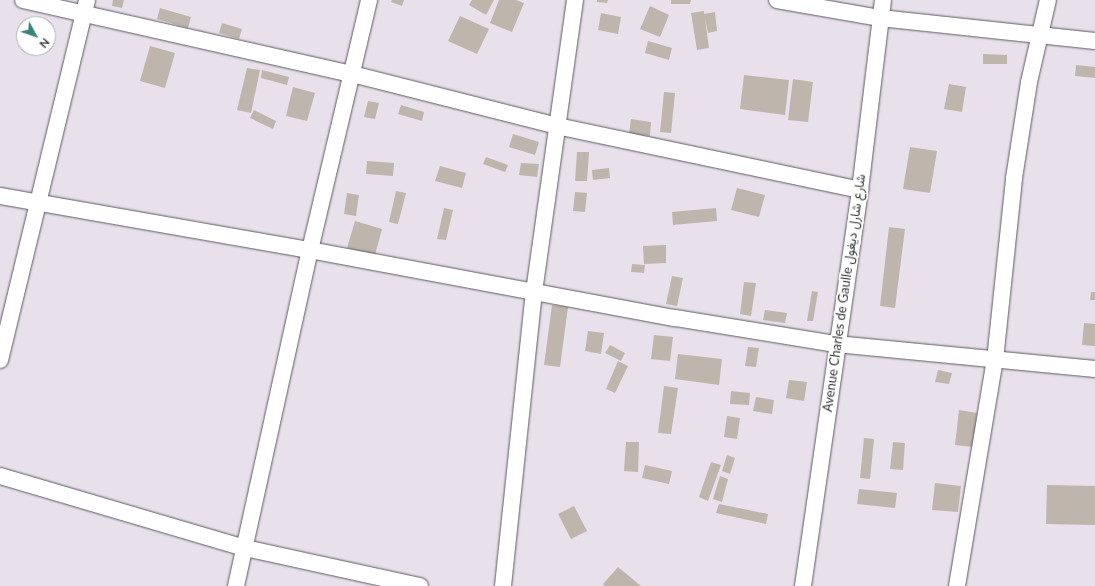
<!DOCTYPE html>
<html>
<head>
<meta charset="utf-8">
<style>
	body { margin:0 }
	#map { position:relative; width:1095px; height:586px; overflow:hidden; background:#e8e1eb; font-family:Lato,Vazirmatn,sans-serif }
	div>[style] { position:absolute }
	[style*='--x'] { left:calc(var(--x)*1px); top:calc(var(--y)*1px); width:calc(var(--w)*1px); rotate:calc(var(--a)*1deg) }
	.building>* { inset:0; background:#beb5ad }
	.roads { filter:drop-shadow(0 0 1px #5f5961) drop-shadow(0 0 1px #5f5961) }
	.street>* { height:16px; margin:-8px; padding:0 8px; transform-origin:8px; border-radius:8px; background:#fff }
	span { translate:-50% -50%; white-space:nowrap; text-align:center; line-height:1.15; -webkit-text-stroke:3.5px #fff; paint-order:stroke }
	.street-label { font-size:13px; color:#3a373b }
	.north { position:absolute; left:16px; top:16px; width:40px; height:40px; box-sizing:border-box; background:#fff; border:1px solid #b0afb1; border-radius:50%; rotate:130deg; font-size:11px; font-weight:700; line-height:16px; text-align:center; color:#3a373b }
	.north::after { content:''; display:block; margin:auto; width:14px; height:18px; background:#3b827d; clip-path:polygon(50% 0,100% 100%,50% 72%,0 100%) }
</style>
</head>
<body>
<div id="map">
	<div class="building">
		<i style="clip-path:polygon(113px 0,124px 0,122px 8px,112px 6px)"></i>
		<i style="clip-path:polygon(392px 0,404px 0,402px 6px,391px 2px)"></i>
		<i style="clip-path:polygon(472px 0,494px 0,486px 15px,469px 5px)"></i>
		<i style="clip-path:polygon(499px 0,516px 0,524px 3px,512px 32px,490px 23px)"></i>
		<i style="clip-path:polygon(597px 0,608px 0,607px 3px,597px 2px)"></i>
		<i style="clip-path:polygon(671px 0,691px 0,690px 4px,671px 4px)"></i>
		<i style="clip-path:polygon(650px 6px,669px 15px,660px 37px,640px 29px)"></i>
		<i style="clip-path:polygon(160px 8px,191px 17px,188px 28px,157px 19px)"></i>
		<i style="clip-path:polygon(704px 11px,704px 14px,715px 12px,717px 31px,708px 33px,705px 18px,709px 48px,697px 50px,691px 13px)"></i>
		<i style="clip-path:polygon(601px 13px,621px 17px,618px 34px,598px 30px)"></i>
		<i style="clip-path:polygon(460px 16px,489px 29px,477px 54px,448px 41px)"></i>
		<i style="clip-path:polygon(222px 23px,242px 29px,239px 39px,219px 33px)"></i>
		<i style="clip-path:polygon(648px 41px,672px 48px,669px 60px,645px 53px)"></i>
		<i style="clip-path:polygon(150px 46px,175px 53px,165px 88px,140px 81px)"></i>
		<i style="clip-path:polygon(983px 54px,1007px 55px,1007px 64px,983px 64px)"></i>
		<i style="clip-path:polygon(1076px 65px,1095px 67px,1095px 78px,1075px 76px)"></i>
		<i style="clip-path:polygon(247px 68px,260px 70px,251px 113px,237px 110px)"></i>
		<i style="clip-path:polygon(262px 70px,289px 77px,287px 85px,261px 78px)"></i>
		<i style="clip-path:polygon(744px 75px,789px 80px,785px 115px,740px 109px)"></i>
		<i style="clip-path:polygon(793px 79px,813px 82px,808px 122px,788px 120px)"></i>
		<i style="clip-path:polygon(949px 84px,966px 87px,962px 112px,944px 109px)"></i>
		<i style="clip-path:polygon(293px 87px,315px 93px,307px 121px,286px 116px)"></i>
		<i style="clip-path:polygon(664px 92px,675px 93px,671px 133px,660px 132px)"></i>
		<i style="clip-path:polygon(368px 101px,379px 103px,375px 119px,364px 117px)"></i>
		<i style="clip-path:polygon(401px 105px,424px 112px,422px 121px,398px 114px)"></i>
		<i style="clip-path:polygon(254px 110px,276px 121px,273px 129px,250px 118px)"></i>
		<i style="clip-path:polygon(631px 119px,651px 122px,650px 136px,629px 134px)"></i>
		<i style="clip-path:polygon(513px 134px,539px 142px,535px 155px,509px 147px)"></i>
		<i style="clip-path:polygon(910px 147px,937px 151px,930px 193px,903px 189px)"></i>
		<i style="clip-path:polygon(577px 152px,589px 152px,587px 181px,575px 181px)"></i>
		<i style="clip-path:polygon(486px 157px,508px 165px,505px 172px,483px 164px)"></i>
		<i style="clip-path:polygon(367px 161px,394px 163px,393px 176px,366px 174px)"></i>
		<i style="clip-path:polygon(521px 163px,539px 164px,537px 177px,519px 175px)"></i>
		<i style="clip-path:polygon(440px 166px,466px 173px,462px 188px,435px 181px)"></i>
		<i style="clip-path:polygon(609px 168px,610px 178px,593px 180px,592px 170px)"></i>
		<i style="clip-path:polygon(737px 188px,765px 195px,759px 217px,731px 210px)"></i>
		<i style="clip-path:polygon(396px 191px,406px 193px,398px 224px,389px 222px)"></i>
		<i style="clip-path:polygon(575px 192px,587px 193px,585px 212px,573px 211px)"></i>
		<i style="clip-path:polygon(347px 193px,359px 195px,356px 216px,344px 214px)"></i>
		<i style="clip-path:polygon(444px 208px,453px 210px,446px 240px,437px 239px)"></i>
		<i style="clip-path:polygon(716px 208px,717px 221px,673px 225px,672px 212px)"></i>
		<i style="clip-path:polygon(355px 221px,382px 229px,375px 255px,347px 248px)"></i>
		<i style="clip-path:polygon(889px 227px,905px 229px,895px 308px,880px 306px)"></i>
		<i style="clip-path:polygon(666px 245px,666px 263px,644px 264px,643px 246px)"></i>
		<i style="clip-path:polygon(632px 264px,645px 265px,644px 273px,631px 272px)"></i>
		<i style="clip-path:polygon(672px 276px,683px 278px,677px 306px,666px 304px)"></i>
		<i style="clip-path:polygon(744px 282px,756px 283px,751px 316px,740px 314px)"></i>
		<i style="clip-path:polygon(812px 291px,818px 292px,813px 321px,807px 321px)"></i>
		<i style="clip-path:polygon(1091px 292px,1095px 292px,1095px 300px,1090px 300px)"></i>
		<i style="clip-path:polygon(552px 305px,568px 307px,560px 367px,544px 365px)"></i>
		<i style="clip-path:polygon(765px 310px,787px 313px,785px 323px,763px 320px)"></i>
		<i style="clip-path:polygon(1084px 323px,1095px 324px,1095px 346px,1082px 345px)"></i>
		<i style="clip-path:polygon(588px 331px,604px 333px,601px 354px,585px 351px)"></i>
		<i style="clip-path:polygon(654px 335px,673px 337px,670px 361px,651px 359px)"></i>
		<i style="clip-path:polygon(610px 345px,625px 353px,621px 361px,605px 353px)"></i>
		<i style="clip-path:polygon(748px 347px,759px 348px,756px 367px,745px 366px)"></i>
		<i style="clip-path:polygon(678px 354px,722px 359px,719px 385px,675px 379px)"></i>
		<i style="clip-path:polygon(618px 361px,628px 366px,615px 393px,606px 389px)"></i>
		<i style="clip-path:polygon(938px 370px,952px 373px,949px 384px,935px 382px)"></i>
		<i style="clip-path:polygon(789px 380px,807px 382px,804px 401px,786px 398px)"></i>
		<i style="clip-path:polygon(664px 386px,678px 388px,671px 434px,658px 433px)"></i>
		<i style="clip-path:polygon(731px 391px,750px 393px,749px 405px,730px 404px)"></i>
		<i style="clip-path:polygon(756px 397px,774px 400px,772px 414px,753px 411px)"></i>
		<i style="clip-path:polygon(959px 410px,977px 413px,973px 447px,955px 445px)"></i>
		<i style="clip-path:polygon(727px 416px,740px 418px,737px 439px,724px 437px)"></i>
		<i style="clip-path:polygon(864px 438px,874px 439px,870px 479px,860px 478px)"></i>
		<i style="clip-path:polygon(626px 442px,639px 442px,638px 472px,624px 471px)"></i>
		<i style="clip-path:polygon(893px 442px,905px 443px,903px 470px,890px 469px)"></i>
		<i style="clip-path:polygon(727px 455px,735px 458px,730px 474px,722px 471px)"></i>
		<i style="clip-path:polygon(711px 462px,721px 465px,708px 501px,699px 497px)"></i>
		<i style="clip-path:polygon(645px 465px,672px 471px,669px 484px,642px 478px)"></i>
		<i style="clip-path:polygon(720px 476px,728px 479px,722px 502px,713px 499px)"></i>
		<i style="clip-path:polygon(935px 483px,961px 486px,958px 512px,932px 510px)"></i>
		<i style="clip-path:polygon(1047px 485px,1095px 486px,1095px 525px,1046px 524px)"></i>
		<i style="clip-path:polygon(859px 489px,897px 493px,895px 508px,857px 504px)"></i>
		<i style="clip-path:polygon(719px 504px,768px 514px,766px 524px,716px 513px)"></i>
		<i style="clip-path:polygon(574px 506px,587px 531px,571px 539px,558px 514px)"></i>
		<i style="clip-path:polygon(618px 567px,641px 586px,605px 586px,603px 584px)"></i>
	</div>
	<div class="roads">
		<div class="street">
			<i style="--x:23;--y:0;--w:337;--a:12.7"></i>
			<i style="--x:352;--y:74;--w:211;--a:14.2"></i>
			<i style="--x:557;--y:126;--w:310;--a:11.9"></i>
			<i style="--x:777;--y:0;--w:105;--a:9.9"></i>
			<i style="--x:880;--y:18;--w:216;--a:6.1"></i>
			<i style="--x:0;--y:196;--w:315;--a:9.9"></i>
			<i style="--x:310;--y:250;--w:371;--a:10.6"></i>
			<i style="--x:675;--y:318;--w:163;--a:9.2"></i>
			<i style="--x:836;--y:344;--w:260;--a:5.5"></i>
			<i style="--x:0;--y:360;--w:370;--a:-76.4"></i>
			<i style="--x:0;--y:476;--w:255;--a:16.4"></i>
			<i style="--x:245;--y:548;--w:179;--a:12.3"></i>
			<i style="--x:236;--y:586;--w:344;--a:-77.6"></i>
			<i style="--x:310;--y:250;--w:257;--a:-76.7"></i>
			<i style="--x:503;--y:586;--w:296;--a:-84"></i>
			<i style="--x:534;--y:292;--w:295;--a:-82"></i>
			<i style="--x:803;--y:586;--w:400;--a:-81.8"></i>
			<i style="--x:860;--y:190;--w:191;--a:-83.1"></i>
			<i style="--x:957;--y:586;--w:229;--a:-80.5"></i>
			<i style="--x:995;--y:360;--w:183;--a:-84"></i>
			<i style="--x:1014;--y:178;--w:97;--a:-81.1"></i>
			<i style="--x:1029;--y:82;--w:84;--a:-77"></i>
		</div>
	</div>
	<div class="street-label">
		<span style="left:844px;top:293px;rotate:-82deg">Avenue Charles de Gaulle شارع شارل ديغول</span>
	</div>
	<div class="north">N</div>
</div>
</body>
</html>
